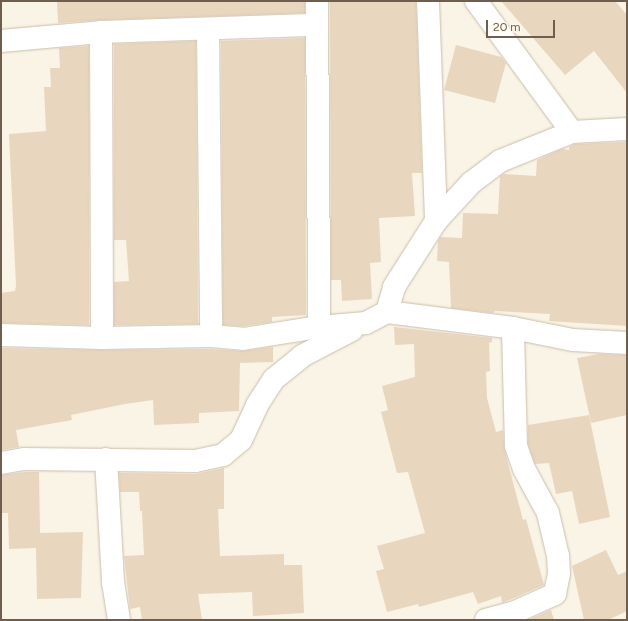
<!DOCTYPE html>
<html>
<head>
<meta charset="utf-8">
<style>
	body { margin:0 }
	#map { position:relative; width:628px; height:621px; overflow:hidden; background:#f9f4e5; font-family:Figtree,sans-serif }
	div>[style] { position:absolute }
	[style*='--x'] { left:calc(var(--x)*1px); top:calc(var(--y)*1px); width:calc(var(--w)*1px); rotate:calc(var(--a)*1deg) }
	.building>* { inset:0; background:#e9d6be }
	.roads { filter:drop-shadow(0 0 1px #c9bdad) drop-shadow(0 0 1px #c9bdad) }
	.street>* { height:22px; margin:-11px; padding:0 11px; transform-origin:11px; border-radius:11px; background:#fff }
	span { translate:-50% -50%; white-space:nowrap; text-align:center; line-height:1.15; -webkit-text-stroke:3px #fdf8eb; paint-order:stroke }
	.frame { position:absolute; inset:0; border:2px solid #6f5e4d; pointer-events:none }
	.scale { position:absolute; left:486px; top:20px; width:69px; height:18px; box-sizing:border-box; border:2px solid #6f5e4d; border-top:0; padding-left:5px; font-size:12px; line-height:14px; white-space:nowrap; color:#6f5e4d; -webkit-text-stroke:3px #fdf8eb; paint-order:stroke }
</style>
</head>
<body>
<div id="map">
	<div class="building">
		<i style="clip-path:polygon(57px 1px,305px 1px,305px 13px,101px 20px,58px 23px)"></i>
		<i style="clip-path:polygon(330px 1px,416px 1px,422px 173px,412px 173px,415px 216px,379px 218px,381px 262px,370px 263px,372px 299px,342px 301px,341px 280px,331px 280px)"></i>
		<i style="clip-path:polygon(501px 1px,615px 1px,627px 15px,627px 93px,594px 51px,565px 75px)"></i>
		<i style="clip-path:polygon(305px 38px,306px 315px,272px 317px,272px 322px,243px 326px,223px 325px,221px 41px)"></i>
		<i style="clip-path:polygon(196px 41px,198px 324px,114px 325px,114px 282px,129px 281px,126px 240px,114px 240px,114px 44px)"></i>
		<i style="clip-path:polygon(456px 45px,501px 57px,506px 63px,495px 103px,444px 90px)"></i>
		<i style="clip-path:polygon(89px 46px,89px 325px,1px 323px,1px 293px,15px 291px,16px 286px,9px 134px,46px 131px,44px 87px,51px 87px,50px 68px,60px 68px,59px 48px)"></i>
		<i style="clip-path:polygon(627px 142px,627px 326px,549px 321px,550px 314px,495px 311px,493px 313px,451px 308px,449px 262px,437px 261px,438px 241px,440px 237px,462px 238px,463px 213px,498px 214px,500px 176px,504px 174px,536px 176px,537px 160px,562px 149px,569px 150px,569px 147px,575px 144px)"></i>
		<i style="clip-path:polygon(394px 327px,492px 338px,492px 342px,489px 343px,490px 371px,486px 372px,487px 398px,496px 432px,503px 430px,504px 447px,510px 471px,523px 520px,526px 519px,544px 585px,502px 603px,501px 596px,478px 604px,473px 592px,419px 607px,418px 604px,387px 612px,376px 571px,384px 569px,377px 546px,425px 533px,408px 472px,397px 473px,381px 412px,388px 410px,382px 386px,415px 377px,414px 344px,395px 345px)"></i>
		<i style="clip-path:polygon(273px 347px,273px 362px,240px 363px,239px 411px,199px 413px,199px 423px,154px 425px,153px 400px,125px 404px,71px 415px,72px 420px,16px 430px,19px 447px,1px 450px,1px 348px,102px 350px,211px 349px,242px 351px)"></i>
		<i style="clip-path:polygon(599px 354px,627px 355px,627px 415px,591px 423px,577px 358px)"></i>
		<i style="clip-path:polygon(589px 415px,610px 517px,579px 524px,572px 491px,556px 494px,549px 463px,535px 464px,528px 444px,528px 425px)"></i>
		<i style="clip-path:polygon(224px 468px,224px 509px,218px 509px,220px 556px,284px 554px,284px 565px,302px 565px,304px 613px,253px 616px,252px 592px,198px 594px,202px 620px,142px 620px,140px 607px,130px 609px,124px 556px,144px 555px,142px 511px,140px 511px,139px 492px,120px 492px,119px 473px,195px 474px)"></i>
		<i style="clip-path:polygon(25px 472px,39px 472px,40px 533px,83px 532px,81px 598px,37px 599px,36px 548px,9px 549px,8px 513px,1px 513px,1px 475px)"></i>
		<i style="clip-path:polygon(606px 550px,618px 575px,627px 571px,627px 611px,608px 620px,584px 620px,572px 566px)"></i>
		<i style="clip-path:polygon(551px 610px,554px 620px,528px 620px)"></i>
	</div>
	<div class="roads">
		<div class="street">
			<i style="--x:317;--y:1;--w:326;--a:89.6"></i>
			<i style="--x:428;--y:1;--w:220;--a:87.9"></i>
			<i style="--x:476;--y:1;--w:162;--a:53.8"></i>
			<i style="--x:208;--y:29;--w:307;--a:89.4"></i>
			<i style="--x:101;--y:32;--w:306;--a:89.8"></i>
			<i style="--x:1;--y:41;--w:100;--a:-5.1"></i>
			<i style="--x:101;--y:32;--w:216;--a:-1.9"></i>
			<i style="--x:387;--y:312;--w:127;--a:7.2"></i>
			<i style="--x:513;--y:328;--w:61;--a:11.3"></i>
			<i style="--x:573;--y:340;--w:54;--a:3.2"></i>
			<i style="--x:1;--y:335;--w:101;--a:1.7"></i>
			<i style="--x:102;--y:338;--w:109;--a:-1.1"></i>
			<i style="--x:211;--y:336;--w:32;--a:5"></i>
			<i style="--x:243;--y:339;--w:77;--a:-9"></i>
			<i style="--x:319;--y:327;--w:47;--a:-4.9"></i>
			<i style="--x:366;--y:323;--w:24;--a:-28"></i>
			<i style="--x:387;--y:312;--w:26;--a:-74"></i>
			<i style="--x:394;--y:287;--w:78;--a:-57.5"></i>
			<i style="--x:436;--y:221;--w:52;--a:-47.4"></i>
			<i style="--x:471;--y:183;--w:36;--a:-37"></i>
			<i style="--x:500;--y:161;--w:78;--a:-21.9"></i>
			<i style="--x:572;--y:132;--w:55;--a:-3.1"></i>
			<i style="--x:106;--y:459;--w:123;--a:86.7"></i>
			<i style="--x:113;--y:582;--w:38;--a:81"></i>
			<i style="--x:1;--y:463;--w:23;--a:-10"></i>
			<i style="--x:24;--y:459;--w:171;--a:0.7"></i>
			<i style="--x:195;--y:461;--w:29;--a:-12"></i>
			<i style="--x:223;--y:455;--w:23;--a:-40"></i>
			<i style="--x:241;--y:440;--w:38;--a:-65"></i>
			<i style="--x:257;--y:405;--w:31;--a:-57"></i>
			<i style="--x:274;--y:379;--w:36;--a:-39"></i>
			<i style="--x:302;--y:356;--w:56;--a:-27.5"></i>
			<i style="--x:486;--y:620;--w:30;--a:-15"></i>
			<i style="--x:515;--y:612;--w:44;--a:-24.2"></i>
			<i style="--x:555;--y:594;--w:20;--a:-79"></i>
			<i style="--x:559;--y:574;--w:18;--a:-93"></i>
			<i style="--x:558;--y:556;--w:44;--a:-103.1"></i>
			<i style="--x:548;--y:513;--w:50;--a:-118.6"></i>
			<i style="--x:524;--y:469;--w:24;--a:-109"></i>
			<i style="--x:516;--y:446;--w:118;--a:-91.5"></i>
		</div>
	</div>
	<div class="frame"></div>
	<div class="scale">20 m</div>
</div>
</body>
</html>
